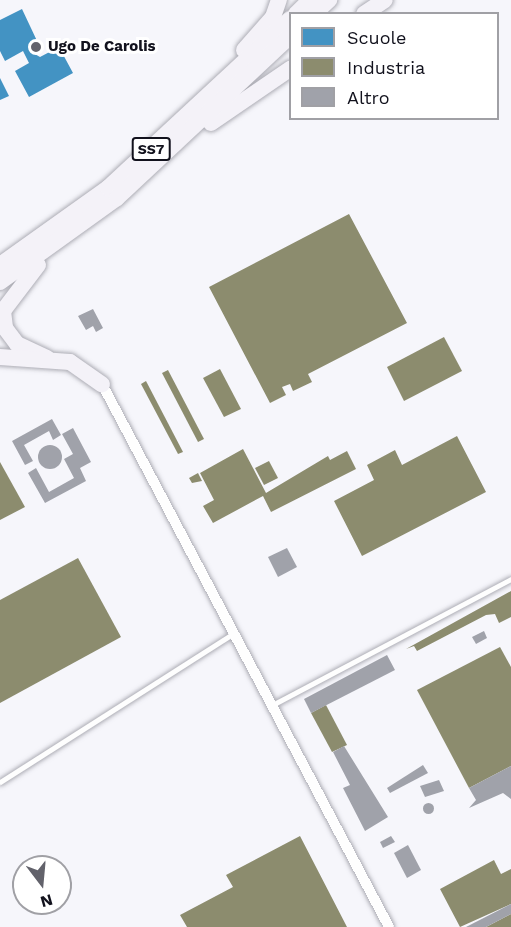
<!DOCTYPE html>
<html>
<head>
<meta charset="utf-8">
<style>
	body { margin:0 }
	#map { position:relative; width:511px; height:927px; overflow:hidden; background:#f6f6fb; font-family:"Work Sans",sans-serif }
	div>[style] { position:absolute }
	[style*='--x'] { left:calc(var(--x)*1px); top:calc(var(--y)*1px); width:calc(var(--w)*1px); rotate:calc(var(--a)*1deg) }
	.schools>* { inset:0; background:#4393c3 }
	.industry>* { inset:0; background:#8c8c6e }
	.building>* { inset:0; background:#a0a2aa }
	.round { border-radius:50% }
	.roads { filter:drop-shadow(0 0 2px #adadb5) drop-shadow(0 0 2px #adadb5) }
	.service>* { height:5px; margin:-2.5px; padding:0 2.5px; transform-origin:2.5px; border-radius:2.5px; background:#fefefe }
	.minor>* { height:10px; margin:-5px; padding:0 5px; transform-origin:5px; border-radius:5px; background:#fefefe }
	.trunk>* { height:16px; margin:-8px; padding:0 8px; transform-origin:8px; border-radius:8px; background:#f4f2f8 }
	.dots>* { width:16px; height:16px; translate:-50% -50%; box-sizing:border-box; border:3px solid #fff; border-radius:50% }
	span { translate:-50% -50%; white-space:nowrap; text-align:center; line-height:1.15; -webkit-text-stroke:6px #fff; paint-order:stroke }
	.shield-label span { padding:2px 4px; background:#fff; border:2px solid; border-radius:4px; -webkit-text-stroke-width:0 }
	.shield-label { font-size:14px; color:#12121d; font-weight:700 }
	.poi-label { font-size:15px; color:#12121d; font-weight:700 }
	.left { translate:0 -50%; text-align:left }
	.legend { position:absolute; left:289px; top:12px; width:210px; height:108px; box-sizing:border-box; background:#fff; border:2px solid #a0a0a5; margin:0; padding:8px 10px; list-style:none; font-size:18px; color:#12121d }
	.legend li { display:flex; align-items:center; gap:12px; height:30px }
	.legend b { width:30px; border:2px solid #a0a0a5 }
	.north { position:absolute; left:12px; top:855px; width:60px; height:60px; box-sizing:border-box; background:#fff; border:2px solid #a0a0a5; border-radius:50%; rotate:164deg; font-size:16px; font-weight:700; line-height:24px; text-align:center; color:#12121d }
	.north::after { content:''; display:block; margin:auto; width:21px; height:27px; background:#62626b; clip-path:polygon(50% 0,100% 100%,50% 72%,0 100%) }
</style>
</head>
<body>
<div id="map">
	<div class="schools">
		<i style="clip-path:polygon(22px 9px,38px 43px,30px 48px,33px 53px,40px 57px,59px 47px,73px 73px,29px 97px,15px 71px,29px 63px,23px 51px,5px 61px,0 51px,0 20px)"></i>
		<i style="clip-path:polygon(0 78px,9px 96px,0 100px)"></i>
	</div>
	<div class="industry">
		<i style="clip-path:polygon(349px 214px,407px 323px,308px 374px,312px 382px,293px 391px,290px 384px,282px 387px,286px 395px,270px 403px,209px 287px)"></i>
		<i style="clip-path:polygon(444px 337px,462px 371px,404px 401px,387px 367px)"></i>
		<i style="clip-path:polygon(220px 369px,241px 409px,224px 417px,203px 378px)"></i>
		<i style="clip-path:polygon(168px 370px,204px 439px,198px 442px,162px 373px)"></i>
		<i style="clip-path:polygon(146px 381px,183px 452px,178px 454px,141px 384px)"></i>
		<i style="clip-path:polygon(457px 436px,486px 492px,362px 556px,334px 501px,374px 480px,367px 465px,395px 450px,402px 465px)"></i>
		<i style="clip-path:polygon(243px 449px,266px 493px,328px 456px,330px 460px,347px 451px,356px 469px,271px 512px,263px 496px,213px 523px,203px 506px,214px 500px,200px 473px)"></i>
		<i style="clip-path:polygon(269px 461px,278px 478px,264px 485px,255px 468px)"></i>
		<i style="clip-path:polygon(0 462px,25px 507px,0 520px)"></i>
		<i style="clip-path:polygon(198px 473px,202px 481px,192px 483px,189px 478px)"></i>
		<i style="clip-path:polygon(78px 558px,121px 637px,0 703px,0 600px)"></i>
		<i style="clip-path:polygon(511px 591px,511px 617px,499px 623px,495px 614px,486px 615px,417px 651px,414px 646px,406px 649px)"></i>
		<i style="clip-path:polygon(500px 647px,511px 667px,511px 766px,469px 788px,417px 690px)"></i>
		<i style="clip-path:polygon(326px 705px,347px 745px,332px 752px,311px 713px)"></i>
		<i style="clip-path:polygon(300px 836px,347px 927px,187px 927px,180px 915px,233px 887px,226px 875px)"></i>
		<i style="clip-path:polygon(494px 860px,501px 874px,511px 869px,511px 904px,460px 927px,440px 889px)"></i>
		<i style="clip-path:polygon(511px 914px,511px 927px,486px 927px)"></i>
	</div>
	<div class="building">
		<i style="clip-path:polygon(93px 309px,103px 328px,96px 332px,93px 326px,86px 330px,78px 316px)"></i>
		<i style="clip-path:polygon(52px 419px,61px 435px,53px 440px,49px 431px,24px 445px,33px 461px,25px 465px,12px 441px)"></i>
		<i style="clip-path:polygon(73px 428px,91px 462px,80px 468px,86px 481px,45px 503px,28px 473px,36px 468px,49px 492px,74px 478px,64px 459px,73px 454px,62px 434px)"></i>
		<i class="round" style="left:38px;top:445px;width:24px;height:24px"></i>
		<i style="clip-path:polygon(287px 548px,297px 567px,278px 577px,268px 557px)"></i>
		<i style="clip-path:polygon(484px 631px,487px 638px,476px 644px,472px 637px)"></i>
		<i style="clip-path:polygon(387px 655px,395px 670px,311px 713px,304px 699px)"></i>
		<i style="clip-path:polygon(344px 746px,388px 817px,365px 831px,343px 788px,350px 785px,333px 752px)"></i>
		<i style="clip-path:polygon(423px 765px,428px 773px,390px 793px,387px 788px)"></i>
		<i style="clip-path:polygon(511px 766px,511px 799px,503px 793px,469px 808px,476px 800px,469px 788px)"></i>
		<i style="clip-path:polygon(439px 780px,444px 791px,425px 797px,420px 786px)"></i>
		<i class="round" style="left:422.5px;top:802.5px;width:11px;height:11px"></i>
		<i style="clip-path:polygon(391px 836px,395px 842px,383px 848px,380px 842px)"></i>
		<i style="clip-path:polygon(408px 845px,421px 870px,407px 878px,394px 853px)"></i>
		<i style="clip-path:polygon(511px 904px,511px 914px,486px 927px,466px 927px)"></i>
	</div>
	<div class="roads">
		<div class="service">
			<i style="--x:272;--y:705;--w:270;--a:-27.8"></i>
			<i style="--x:0;--y:782;--w:277;--a:-32.5"></i>
		</div>
		<div class="minor">
			<i style="--x:102;--y:384;--w:614;--a:62.14"></i>
		</div>
		<div class="trunk">
			<i style="--x:296;--y:14;--w:20;--a:-45"></i>
			<i style="--x:314;--y:14;--w:21;--a:-43"></i>
			<i style="--x:364;--y:14;--w:25;--a:-34"></i>
			<i style="--x:244;--y:50;--w:44;--a:-48.7"></i>
			<i style="--x:273;--y:17;--w:18;--a:-71"></i>
			<i style="--x:211;--y:123;--w:96;--a:-34.4"></i>
			<i style="--x:0;--y:265;--w:133;--a:-35.5"></i>
			<i style="--x:108;--y:188;--w:248;--a:-42.9"></i>
			<i style="--x:38;--y:265;--w:58;--a:127.3"></i>
			<i style="--x:3;--y:311;--w:17;--a:83"></i>
			<i style="--x:5;--y:328;--w:20;--a:53"></i>
			<i style="--x:17;--y:344;--w:33;--a:25"></i>
			<i style="--x:0;--y:282;--w:144;--a:-35.7"></i>
			<i style="--x:117;--y:198;--w:237;--a:-43.1"></i>
			<i style="--x:0;--y:357;--w:70;--a:4.1"></i>
			<i style="--x:70;--y:362;--w:39;--a:35"></i>
		</div>
	</div>
	<div class="dots">
		<i style="left:36px;top:47px;background:#62626b"></i>
	</div>
	<div class="shield-label">
		<span style="left:151px;top:149px">SS7</span>
	</div>
	<div class="poi-label">
		<span class="left" style="left:48px;top:47px">Ugo De Carolis</span>
	</div>
	<ul class="legend">
	<li><b style="height:16px;background:#4393c3"></b>Scuole</li>
	<li><b style="height:16px;background:#8c8c6e"></b>Industria</li>
	<li><b style="height:16px;background:#a0a2aa"></b>Altro</li>
	</ul>
	<div class="north">N</div>
</div>
</body>
</html>
